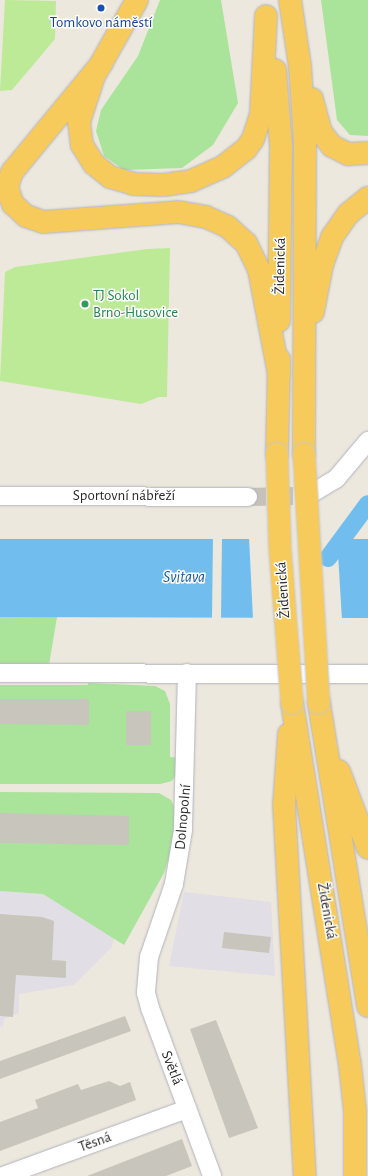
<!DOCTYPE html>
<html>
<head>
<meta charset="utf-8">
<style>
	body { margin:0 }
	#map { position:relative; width:368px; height:1176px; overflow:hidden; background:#ede8dd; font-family:"Alegreya Sans",sans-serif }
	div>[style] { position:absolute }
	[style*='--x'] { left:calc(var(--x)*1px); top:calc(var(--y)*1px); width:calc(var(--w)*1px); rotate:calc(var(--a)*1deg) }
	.industrial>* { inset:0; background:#e1dee5 }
	.green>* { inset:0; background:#aae39a }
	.pitch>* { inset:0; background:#bcea96 }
	.water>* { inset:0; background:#71bdee }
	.pier>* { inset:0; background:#ede8dd }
	.canal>* { height:18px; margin:-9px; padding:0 9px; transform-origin:9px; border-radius:9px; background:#71bdee }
	.building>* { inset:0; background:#c8c5bd }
	.minor-tunnel>* { height:18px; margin-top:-9px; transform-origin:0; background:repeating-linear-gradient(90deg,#c6c2b9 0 18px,transparent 0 27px) }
	.roads { filter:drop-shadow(0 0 1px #b1b2bf) drop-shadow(0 0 1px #b1b2bf) }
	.minor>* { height:18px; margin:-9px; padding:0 9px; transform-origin:9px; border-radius:9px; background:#fff }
	.trunk>* { height:22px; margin:-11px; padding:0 11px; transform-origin:11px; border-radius:11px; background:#f6cb5c }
	.bridges { filter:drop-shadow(0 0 1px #c8c8c8) drop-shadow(0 0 1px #c8c8c8) }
	.trunk-bridge>* { height:22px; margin:-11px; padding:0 11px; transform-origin:11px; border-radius:11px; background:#f6cb5c }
	.dots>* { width:11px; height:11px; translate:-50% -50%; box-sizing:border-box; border:2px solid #fff; border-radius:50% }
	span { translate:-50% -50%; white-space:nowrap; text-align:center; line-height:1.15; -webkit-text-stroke:3px #fff; paint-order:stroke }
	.transit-label { font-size:15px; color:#164399 }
	.street-label { font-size:15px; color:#2b2b2b }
	.leisure-label { font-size:15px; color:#27864d }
	.left { translate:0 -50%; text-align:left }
	.water-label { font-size:16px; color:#0e599c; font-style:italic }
</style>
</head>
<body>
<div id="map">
	<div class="industrial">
		<i style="clip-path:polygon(0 891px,43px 894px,114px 938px,112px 947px,74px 985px,19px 994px,19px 1013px,4px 1019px,3px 1027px,0 1026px)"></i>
		<i style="clip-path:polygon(184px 892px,271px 902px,275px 976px,169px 966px)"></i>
	</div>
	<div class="green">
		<i style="clip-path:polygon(160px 0,221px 0,238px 103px,213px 145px,182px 168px,124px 170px,104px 156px,96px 131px,101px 110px,138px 56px)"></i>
		<i style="clip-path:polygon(321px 0,368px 0,368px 136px,350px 135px,337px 120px)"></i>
		<i style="clip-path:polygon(0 617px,57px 617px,49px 665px,0 665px)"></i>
		<i style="clip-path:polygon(88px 683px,155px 686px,165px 691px,170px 704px,170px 757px,180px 758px,180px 768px,172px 781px,160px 784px,0 784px,0 685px,88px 685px)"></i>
		<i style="clip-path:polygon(0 792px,159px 793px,171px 800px,176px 810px,171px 851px,164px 873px,124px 945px,43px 894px,0 891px)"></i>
	</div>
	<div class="pitch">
		<i style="clip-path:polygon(5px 0,56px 1px,55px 39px,12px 90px,0 91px)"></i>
		<i style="clip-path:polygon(170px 248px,167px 397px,159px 397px,141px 404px,0 381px,5px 272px,15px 267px,147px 249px)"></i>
	</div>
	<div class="water">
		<i style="clip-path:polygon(0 539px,368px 539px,368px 618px,0 617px)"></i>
	</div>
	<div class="pier">
		<i style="clip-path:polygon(213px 537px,222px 537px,221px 618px,212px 618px)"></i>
		<i style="clip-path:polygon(249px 537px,337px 537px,342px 620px,253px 619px)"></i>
	</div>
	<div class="canal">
		<i style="--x:328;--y:558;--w:67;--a:-53.5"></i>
	</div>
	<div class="building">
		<i style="clip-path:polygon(0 699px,89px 699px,89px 725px,0 724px)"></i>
		<i style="clip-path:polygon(126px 711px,151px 711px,151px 745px,126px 745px)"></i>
		<i style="clip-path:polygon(0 813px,129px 816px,129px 845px,0 843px)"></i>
		<i style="clip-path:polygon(0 914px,42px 917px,54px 921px,52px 960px,66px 961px,66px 978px,16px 975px,13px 1017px,0 1016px)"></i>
		<i style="clip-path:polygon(224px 932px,271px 937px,269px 953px,222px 948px)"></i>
		<i style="clip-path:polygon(125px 1016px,131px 1031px,0 1079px,0 1061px)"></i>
		<i style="clip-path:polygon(216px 1020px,258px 1128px,229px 1138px,190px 1029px)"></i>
		<i style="clip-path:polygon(109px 1081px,120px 1086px,130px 1082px,136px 1100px,0 1151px,0 1122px,38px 1108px,35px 1100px,78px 1084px,81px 1090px)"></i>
		<i style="clip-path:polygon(182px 1139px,192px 1166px,166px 1176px,87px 1176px)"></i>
	</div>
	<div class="minor-tunnel">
		<i style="--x:248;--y:497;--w:48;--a:-1.2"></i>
		<i style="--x:296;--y:496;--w:18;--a:-13"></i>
	</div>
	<div class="roads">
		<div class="minor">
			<i style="--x:314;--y:492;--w:26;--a:-31"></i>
			<i style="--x:336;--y:479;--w:50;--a:-49.9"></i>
			<i style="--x:0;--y:496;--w:248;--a:0.2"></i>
			<i style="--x:0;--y:673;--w:368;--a:0.2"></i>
			<i style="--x:187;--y:673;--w:157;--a:91.5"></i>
			<i style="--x:183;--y:830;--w:55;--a:99.5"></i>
			<i style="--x:174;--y:884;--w:77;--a:108.9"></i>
			<i style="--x:149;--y:957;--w:36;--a:95"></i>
			<i style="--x:146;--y:993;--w:16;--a:75"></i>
			<i style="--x:150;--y:1008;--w:179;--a:69.7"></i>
			<i style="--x:3;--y:1176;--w:196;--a:-20"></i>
		</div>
		<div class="trunk">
			<i style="--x:137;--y:0;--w:87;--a:119.5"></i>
			<i style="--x:94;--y:76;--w:48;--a:108.1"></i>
			<i style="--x:79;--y:122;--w:23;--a:83"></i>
			<i style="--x:82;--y:145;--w:22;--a:58"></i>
			<i style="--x:94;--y:164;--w:21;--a:39"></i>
			<i style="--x:110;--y:177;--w:25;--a:16"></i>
			<i style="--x:134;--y:184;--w:29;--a:2"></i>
			<i style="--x:163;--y:185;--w:28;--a:-8"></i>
			<i style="--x:191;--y:181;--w:36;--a:-24"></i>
			<i style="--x:224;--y:166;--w:28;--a:-38"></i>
			<i style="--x:246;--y:149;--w:12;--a:-55"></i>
			<i style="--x:253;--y:139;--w:26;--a:-72"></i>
			<i style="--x:261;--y:114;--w:98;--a:-87.1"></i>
			<i style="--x:290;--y:0;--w:67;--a:81.4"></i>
			<i style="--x:300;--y:66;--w:77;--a:86.3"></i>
			<i style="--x:305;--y:143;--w:311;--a:90.2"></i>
			<i style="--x:102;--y:63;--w:141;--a:129.5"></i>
			<i style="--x:12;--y:172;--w:16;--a:108"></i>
			<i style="--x:7;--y:187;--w:18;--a:71"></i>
			<i style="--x:13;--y:204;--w:18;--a:43"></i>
			<i style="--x:26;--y:216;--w:18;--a:19"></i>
			<i style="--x:43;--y:222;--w:135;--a:-4.2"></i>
			<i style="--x:178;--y:212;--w:28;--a:10"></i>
			<i style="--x:206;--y:217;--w:24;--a:24"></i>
			<i style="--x:228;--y:227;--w:24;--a:42"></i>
			<i style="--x:246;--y:243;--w:30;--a:64"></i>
			<i style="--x:259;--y:270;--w:106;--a:79.1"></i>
			<i style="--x:275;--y:70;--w:76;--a:85.5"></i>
			<i style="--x:281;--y:146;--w:175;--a:90.7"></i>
			<i style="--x:312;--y:99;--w:34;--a:75"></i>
			<i style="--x:321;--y:132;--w:18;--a:52"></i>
			<i style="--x:332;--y:146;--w:18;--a:27"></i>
			<i style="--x:348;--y:154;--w:20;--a:-3"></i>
			<i style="--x:313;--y:312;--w:48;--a:-79.2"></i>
			<i style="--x:322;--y:265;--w:30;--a:-70"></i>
			<i style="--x:332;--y:237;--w:28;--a:-55"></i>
			<i style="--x:348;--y:214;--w:26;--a:-39"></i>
			<i style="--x:277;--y:454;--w:95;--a:-88.8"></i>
			<i style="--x:292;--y:703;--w:367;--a:80.9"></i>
			<i style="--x:350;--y:1065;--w:46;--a:83.8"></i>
			<i style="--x:355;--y:1111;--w:65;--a:90"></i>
			<i style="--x:319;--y:703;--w:307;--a:80.8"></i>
			<i style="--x:289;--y:734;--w:71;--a:94"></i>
			<i style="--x:284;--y:805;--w:372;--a:86.8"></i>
			<i style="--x:339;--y:771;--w:82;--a:69.4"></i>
		</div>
	</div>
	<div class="bridges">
		<div class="trunk-bridge">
			<i style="--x:277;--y:454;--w:95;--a:88.2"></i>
			<i style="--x:280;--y:549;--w:154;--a:85.5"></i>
			<i style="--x:304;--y:454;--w:249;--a:86.6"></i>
		</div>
	</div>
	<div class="dots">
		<i style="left:101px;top:8px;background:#1a4fb4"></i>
		<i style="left:85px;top:304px;background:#2e9e5b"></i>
	</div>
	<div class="transit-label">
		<span style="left:101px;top:23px">Tomkovo náměstí</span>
	</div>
	<div class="street-label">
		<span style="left:280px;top:266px;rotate:-89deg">Židenická</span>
		<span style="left:124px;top:496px">Sportovní nábřeží</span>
		<span style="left:283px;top:590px;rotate:-94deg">Židenická</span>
		<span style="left:183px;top:817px;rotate:-85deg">Dolnopolní</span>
		<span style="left:327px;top:911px;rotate:80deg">Židenická</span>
		<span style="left:172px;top:1068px;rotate:69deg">Světlá</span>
		<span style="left:95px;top:1142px;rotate:-20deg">Těsná</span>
	</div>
	<div class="leisure-label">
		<span class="left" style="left:93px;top:304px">TJ Sokol<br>Brno-Husovice</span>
	</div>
	<div class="water-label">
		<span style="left:184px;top:577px">Svitava</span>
	</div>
</div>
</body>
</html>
